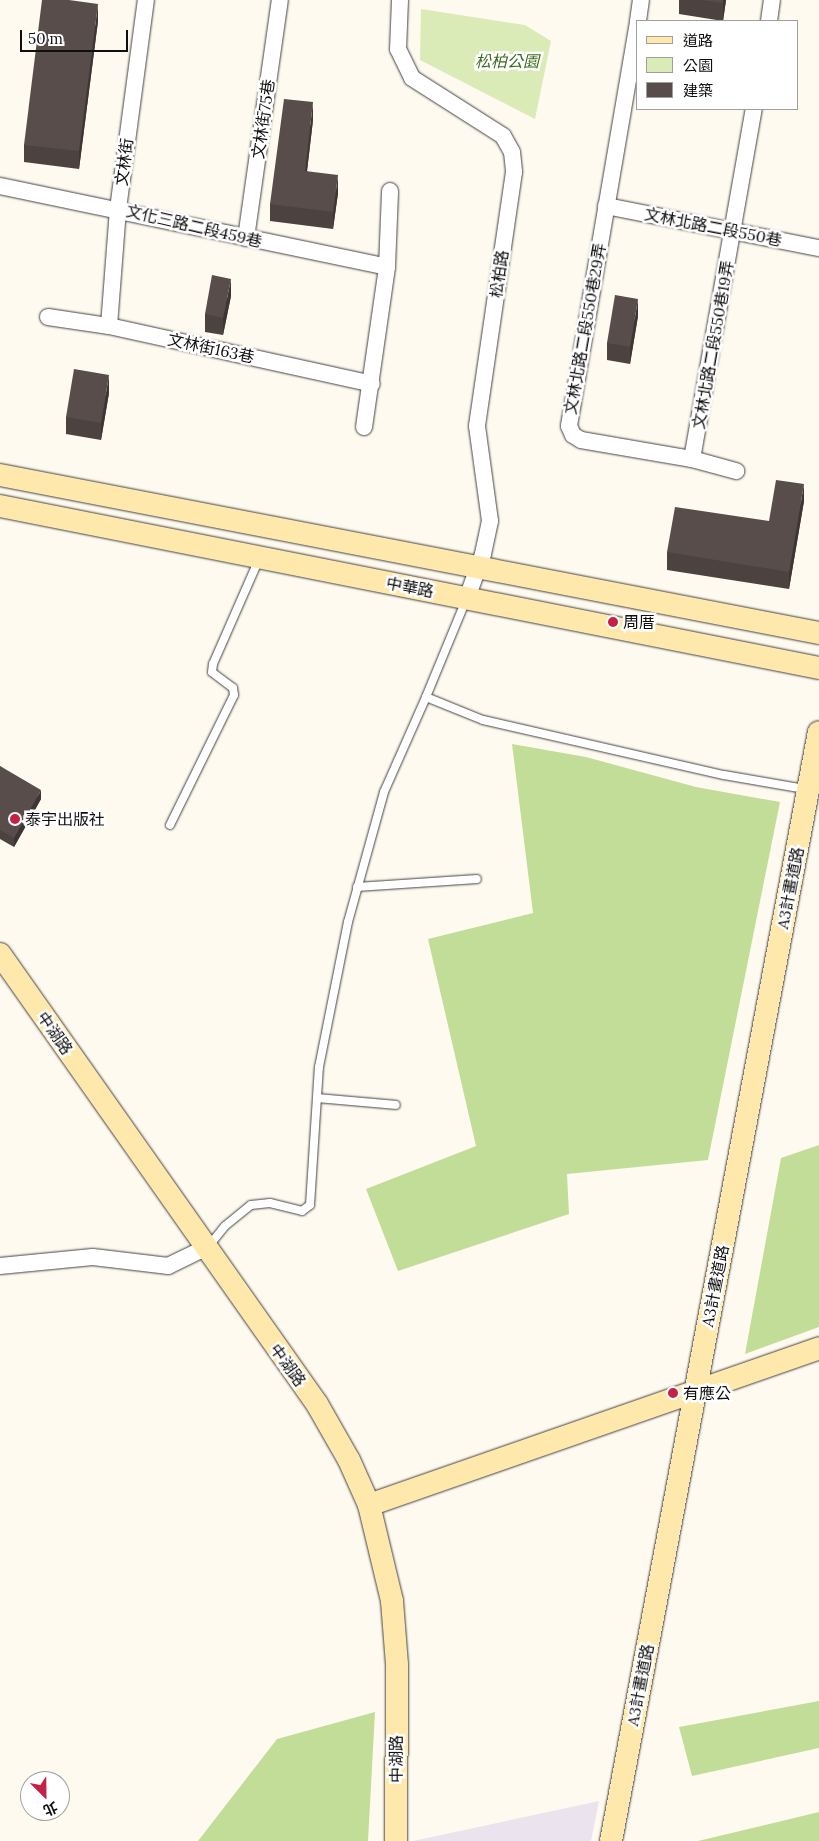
<!DOCTYPE html>
<html>
<head>
<meta charset="utf-8">
<style>
	body { margin:0 }
	#map { position:relative; width:819px; height:1841px; overflow:hidden; background:#fffaf0; font-family:Lora,"Noto Sans TC",serif }
	div>[style] { position:absolute }
	[style*='--x'] { left:calc(var(--x)*1px); top:calc(var(--y)*1px); width:calc(var(--w)*1px); rotate:calc(var(--a)*1deg) }
	.industrial>* { inset:0; background:#ebe3ee }
	.green>* { inset:0; background:#dbebb8 }
	.forest>* { inset:0; background:#c2dd97 }
	.roads { filter:drop-shadow(0 0 1px #424242) drop-shadow(0 0 1px #424242) }
	.lane>* { height:8px; margin:-4px; padding:0 4px; transform-origin:4px; border-radius:4px; background:#fff }
	.street>* { height:16px; margin:-8px; padding:0 8px; transform-origin:8px; border-radius:8px; background:#fff }
	.secondary>* { height:22px; margin:-11px; padding:0 11px; transform-origin:11px; border-radius:11px; background:#ffe8ab }
	.wall>* { inset:0; background:#4c4240 }
	.shaded-wall>* { inset:0; background:#3e3634 }
	.building>* { inset:0; background:#584d4b }
	.dots>* { width:14px; height:14px; translate:-50% -50%; box-sizing:border-box; border:2px solid #fff; border-radius:50% }
	span { translate:-50% -50%; white-space:nowrap; text-align:center; line-height:1.15; -webkit-text-stroke:5px #fff; paint-order:stroke }
	.park-label { font-size:16px; color:#396a1c; font-style:italic }
	.street-label { font-size:16px; color:#0f0f0f }
	.poi-label { font-size:16px; color:#0f0f0f }
	.left { translate:0 -50%; text-align:left }
	.legend { position:absolute; left:636px; top:20px; width:162px; height:90px; box-sizing:border-box; background:#fff; border:1px solid #9f9f9f; margin:0; padding:6px 9px; list-style:none; font-size:15px; color:#0f0f0f }
	.legend li { display:flex; align-items:center; gap:10px; height:25px }
	.legend b { width:25px; border:1px solid #9f9f9f }
	.north { position:absolute; left:20px; top:1771px; width:50px; height:50px; box-sizing:border-box; background:#fff; border:1px solid #9f9f9f; border-radius:50%; rotate:157deg; font-size:14px; font-weight:700; line-height:20px; text-align:center; color:#0f0f0f }
	.north::after { content:''; display:block; margin:auto; width:18px; height:22px; background:#c52144; clip-path:polygon(50% 0,100% 100%,50% 72%,0 100%) }
	.scale { position:absolute; left:20px; top:30px; width:108px; height:22px; box-sizing:border-box; border:2px solid #0f0f0f; border-top:0; padding-left:6px; font-size:15px; line-height:18px; white-space:nowrap; color:#0f0f0f; -webkit-text-stroke:4px #fff; paint-order:stroke }
</style>
</head>
<body>
<div id="map">
	<div class="industrial">
		<i style="clip-path:polygon(599px 1801px,591px 1841px,413px 1841px)"></i>
	</div>
	<div class="green">
		<i style="clip-path:polygon(421px 9px,525px 25px,551px 41px,535px 119px,420px 60px)"></i>
	</div>
	<div class="forest">
		<i style="clip-path:polygon(512px 744px,586px 757px,696px 787px,780px 802px,708px 1160px,567px 1174px,569px 1214px,398px 1271px,366px 1189px,476px 1146px,428px 939px,533px 913px)"></i>
		<i style="clip-path:polygon(819px 1145px,819px 1327px,745px 1354px,781px 1158px)"></i>
		<i style="clip-path:polygon(819px 1701px,819px 1748px,692px 1776px,679px 1727px)"></i>
		<i style="clip-path:polygon(375px 1712px,368px 1841px,198px 1841px,277px 1739px)"></i>
		<i style="clip-path:polygon(819px 1812px,819px 1841px,698px 1841px)"></i>
	</div>
	<div class="roads">
		<div class="lane">
			<i style="--x:466;--y:600;--w:105;--a:112.4"></i>
			<i style="--x:426;--y:697;--w:61;--a:22"></i>
			<i style="--x:483;--y:720;--w:247;--a:12.9"></i>
			<i style="--x:724;--y:775;--w:82;--a:9.8"></i>
			<i style="--x:170;--y:825;--w:145;--a:-63.8"></i>
			<i style="--x:234;--y:695;--w:7;--a:-98"></i>
			<i style="--x:233;--y:688;--w:26;--a:-143"></i>
			<i style="--x:212;--y:672;--w:8;--a:-83"></i>
			<i style="--x:213;--y:664;--w:115;--a:-66.3"></i>
			<i style="--x:357;--y:887;--w:120;--a:-3.8"></i>
			<i style="--x:318;--y:1098;--w:78;--a:5.1"></i>
			<i style="--x:208;--y:1247;--w:27;--a:-51"></i>
			<i style="--x:225;--y:1226;--w:33;--a:-39"></i>
			<i style="--x:251;--y:1205;--w:19;--a:-6"></i>
			<i style="--x:270;--y:1203;--w:33;--a:14"></i>
			<i style="--x:302;--y:1211;--w:10;--a:-37"></i>
			<i style="--x:310;--y:1205;--w:138;--a:-86.3"></i>
			<i style="--x:319;--y:1067;--w:148;--a:-78.7"></i>
			<i style="--x:348;--y:922;--w:135;--a:-74.5"></i>
			<i style="--x:384;--y:792;--w:104;--a:-66.1"></i>
		</div>
		<div class="street">
			<i style="--x:400;--y:0;--w:49;--a:92.3"></i>
			<i style="--x:398;--y:49;--w:32;--a:64"></i>
			<i style="--x:412;--y:78;--w:108;--a:32.5"></i>
			<i style="--x:503;--y:136;--w:18;--a:61"></i>
			<i style="--x:512;--y:152;--w:20;--a:84"></i>
			<i style="--x:514;--y:172;--w:257;--a:98.3"></i>
			<i style="--x:477;--y:426;--w:96;--a:82.2"></i>
			<i style="--x:490;--y:521;--w:34;--a:102"></i>
			<i style="--x:483;--y:554;--w:47;--a:110"></i>
			<i style="--x:638;--y:21;--w:21;--a:-82"></i>
			<i style="--x:769;--y:21;--w:21;--a:-82"></i>
			<i style="--x:638;--y:22;--w:410;--a:99.7"></i>
			<i style="--x:569;--y:426;--w:10;--a:66"></i>
			<i style="--x:573;--y:435;--w:9;--a:32"></i>
			<i style="--x:581;--y:440;--w:113;--a:9.7"></i>
			<i style="--x:692;--y:459;--w:46;--a:15.3"></i>
			<i style="--x:0;--y:186;--w:395;--a:11.8"></i>
			<i style="--x:606;--y:206;--w:217;--a:11.2"></i>
			<i style="--x:246;--y:238;--w:240;--a:-81.9"></i>
			<i style="--x:48;--y:317;--w:62;--a:8.4"></i>
			<i style="--x:109;--y:326;--w:269;--a:12.4"></i>
			<i style="--x:109;--y:326;--w:117;--a:-85.6"></i>
			<i style="--x:118;--y:209;--w:211;--a:-82.4"></i>
			<i style="--x:364;--y:427;--w:162;--a:-81.8"></i>
			<i style="--x:387;--y:267;--w:76;--a:-87.7"></i>
			<i style="--x:692;--y:459;--w:355;--a:-80"></i>
			<i style="--x:0;--y:1266;--w:93;--a:-5.5"></i>
			<i style="--x:93;--y:1257;--w:76;--a:6.8"></i>
			<i style="--x:168;--y:1266;--w:41;--a:-25.9"></i>
		</div>
		<div class="secondary">
			<i style="--x:0;--y:475;--w:834;--a:10.92"></i>
			<i style="--x:0;--y:506;--w:835;--a:11.19"></i>
			<i style="--x:0;--y:954;--w:550;--a:54.84"></i>
			<i style="--x:317;--y:1404;--w:64;--a:60.3"></i>
			<i style="--x:349;--y:1460;--w:49;--a:66"></i>
			<i style="--x:369;--y:1505;--w:99;--a:76.5"></i>
			<i style="--x:392;--y:1601;--w:64;--a:85.5"></i>
			<i style="--x:397;--y:1665;--w:176;--a:90.3"></i>
			<i style="--x:369;--y:1505;--w:477;--a:-19.2"></i>
			<i style="--x:611;--y:1841;--w:1128;--a:-79.38"></i>
		</div>
	</div>
	<div class="wall">
		<i style="clip-path:polygon(679px 0,726px 0,723px 21px,679px 14px)"></i>
		<i style="clip-path:polygon(98px 21px,79px 169px,24px 162px,24px 145px)"></i>
		<i style="clip-path:polygon(313px 120px,307px 171px,338px 193px,333px 229px,270px 221px,270px 204px)"></i>
		<i style="clip-path:polygon(231px 296px,223px 335px,205px 332px,205px 314px)"></i>
		<i style="clip-path:polygon(638px 316px,630px 364px,607px 360px,607px 343px)"></i>
		<i style="clip-path:polygon(109px 393px,101px 440px,66px 434px,66px 417px)"></i>
		<i style="clip-path:polygon(804px 501px,789px 589px,667px 570px,667px 552px,769px 521px)"></i>
		<i style="clip-path:polygon(0 766px,41px 799px,14px 847px,0 839px)"></i>
	</div>
	<div class="shaded-wall">
		<i style="clip-path:polygon(723px 0,726px 0,723px 21px)"></i>
		<i style="clip-path:polygon(98px 4px,98px 21px,79px 169px,79px 151px)"></i>
		<i style="clip-path:polygon(313px 102px,313px 120px,305px 188px,305px 171px)"></i>
		<i style="clip-path:polygon(338px 175px,338px 193px,333px 229px,333px 212px)"></i>
		<i style="clip-path:polygon(231px 279px,231px 296px,223px 335px,223px 318px)"></i>
		<i style="clip-path:polygon(638px 299px,638px 316px,630px 364px,630px 347px)"></i>
		<i style="clip-path:polygon(109px 375px,109px 393px,101px 440px,101px 423px)"></i>
		<i style="clip-path:polygon(804px 484px,804px 501px,789px 589px,789px 572px)"></i>
		<i style="clip-path:polygon(41px 790px,41px 799px,14px 847px,14px 838px)"></i>
	</div>
	<div class="building">
		<i style="clip-path:polygon(42px 0,69px 0,98px 4px,79px 151px,24px 145px)"></i>
		<i style="clip-path:polygon(702px 0,723px 0,723px 3px)"></i>
		<i style="clip-path:polygon(284px 99px,313px 102px,305px 171px,338px 175px,333px 212px,270px 204px)"></i>
		<i style="clip-path:polygon(212px 275px,231px 279px,223px 318px,205px 314px)"></i>
		<i style="clip-path:polygon(615px 295px,638px 299px,630px 347px,607px 343px)"></i>
		<i style="clip-path:polygon(74px 369px,109px 375px,101px 423px,66px 417px)"></i>
		<i style="clip-path:polygon(776px 480px,804px 484px,789px 572px,667px 552px,675px 507px,769px 521px)"></i>
		<i style="clip-path:polygon(0 766px,41px 790px,14px 838px,0 830px)"></i>
	</div>
	<div class="dots">
		<i style="left:613px;top:622px;background:#c52144"></i>
		<i style="left:15px;top:819px;background:#c52144"></i>
		<i style="left:673px;top:1393px;background:#c52144"></i>
	</div>
	<div class="park-label">
		<span style="left:507px;top:61px">松柏公園</span>
	</div>
	<div class="street-label">
		<span style="left:263px;top:119px;rotate:-82deg">文林街75巷</span>
		<span style="left:124px;top:162px;rotate:-83deg">文林街</span>
		<span style="left:194px;top:226px;rotate:13deg">文化三路二段459巷</span>
		<span style="left:713px;top:227px;rotate:11deg">文林北路二段550巷</span>
		<span style="left:499px;top:274px;rotate:-82deg">松柏路</span>
		<span style="left:585px;top:329px;rotate:-80deg">文林北路二段550巷29弄</span>
		<span style="left:713px;top:345px;rotate:-80deg">文林北路二段550巷19弄</span>
		<span style="left:211px;top:348px;rotate:12deg">文林街163巷</span>
		<span style="left:410px;top:587px;rotate:11deg">中華路</span>
		<span style="left:790px;top:888px;rotate:-79deg">A3計畫道路</span>
		<span style="left:55px;top:1033px;rotate:55deg">中湖路</span>
		<span style="left:715px;top:1286px;rotate:-79deg">A3計畫道路</span>
		<span style="left:288px;top:1365px;rotate:54deg">中湖路</span>
		<span style="left:640px;top:1685px;rotate:-79deg">A3計畫道路</span>
		<span style="left:396px;top:1759px;rotate:-90deg">中湖路</span>
	</div>
	<div class="poi-label">
		<span class="left" style="left:623px;top:622px">周厝</span>
		<span class="left" style="left:25px;top:819px">泰宇出版社</span>
		<span class="left" style="left:683px;top:1393px">有應公</span>
	</div>
	<ul class="legend">
	<li><b style="height:6px;background:#ffe8ab"></b>道路</li>
	<li><b style="height:14px;background:#dbebb8"></b>公園</li>
	<li><b style="height:14px;background:#584d4b"></b>建築</li>
	</ul>
	<div class="north">北</div>
	<div class="scale">50 m</div>
</div>
</body>
</html>
